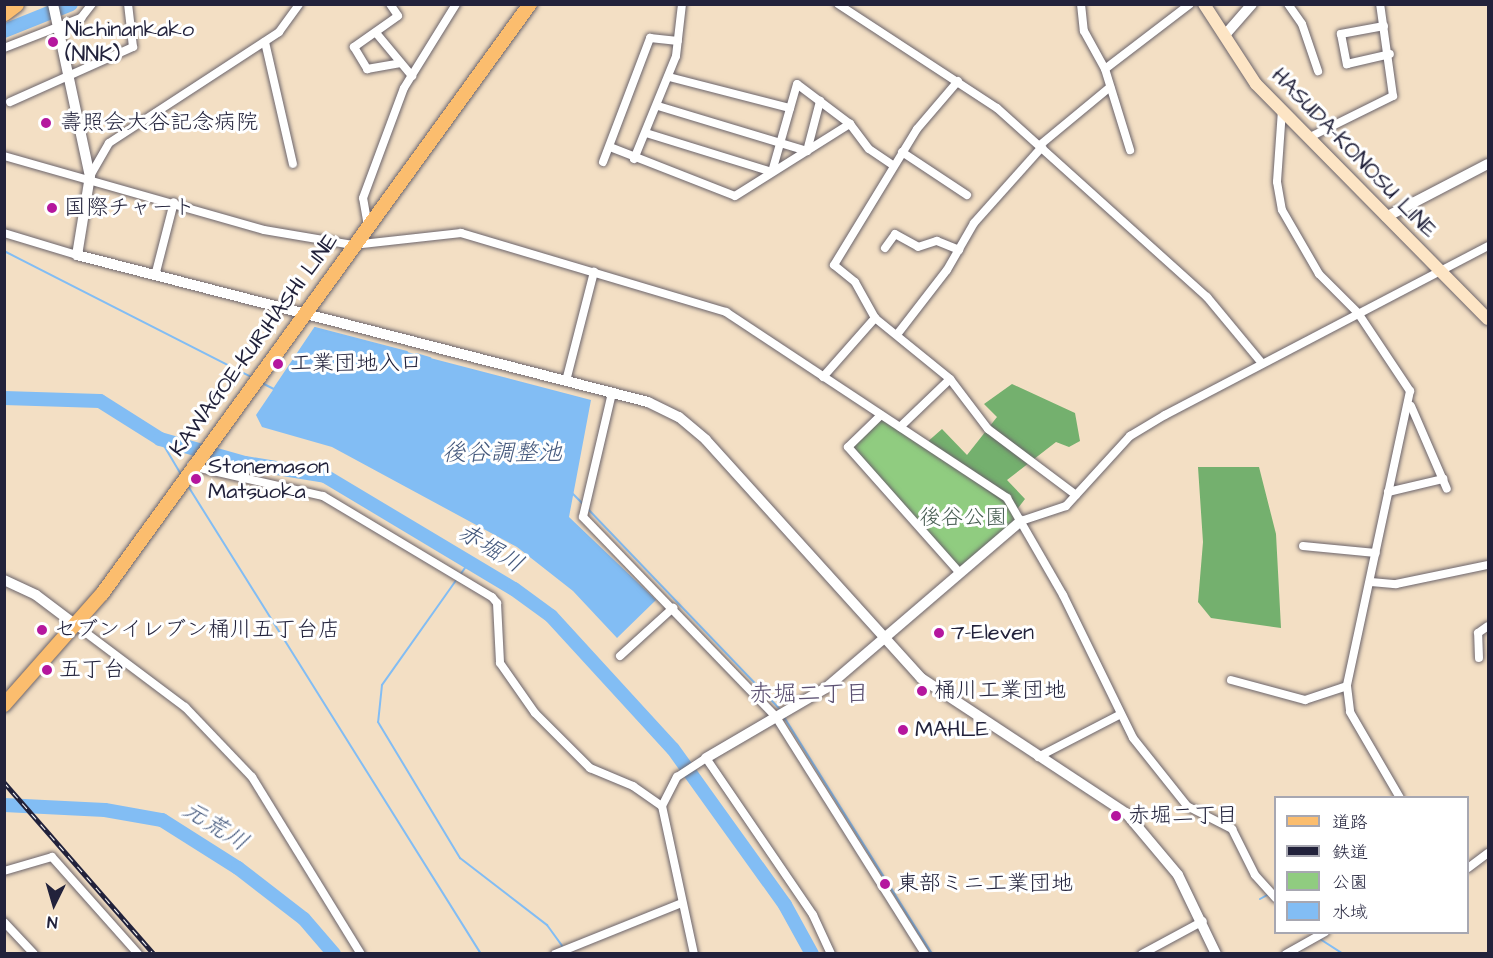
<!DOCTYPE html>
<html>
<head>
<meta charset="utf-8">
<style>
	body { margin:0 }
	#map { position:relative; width:1493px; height:958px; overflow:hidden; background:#f3dfc4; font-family:"Architects Daughter","Klee One",sans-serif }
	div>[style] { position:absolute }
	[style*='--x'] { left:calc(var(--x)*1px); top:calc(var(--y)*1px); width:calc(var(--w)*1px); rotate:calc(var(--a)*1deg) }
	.green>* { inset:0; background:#90cc80 }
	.forest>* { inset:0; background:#74b06e }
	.water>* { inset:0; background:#82bdf4 }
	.stream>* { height:2px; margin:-1px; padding:0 1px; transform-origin:1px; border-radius:1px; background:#82bdf4 }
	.river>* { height:14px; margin:-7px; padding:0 7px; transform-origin:7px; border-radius:7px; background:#82bdf4 }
	.roads { filter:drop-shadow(0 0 2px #6b646b) drop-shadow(0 0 2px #6b646b) }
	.minor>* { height:8px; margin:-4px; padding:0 4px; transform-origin:4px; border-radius:4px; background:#fff }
	.tertiary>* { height:10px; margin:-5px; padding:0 5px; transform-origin:5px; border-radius:5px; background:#fff }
	.secondary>* { height:12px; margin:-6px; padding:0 6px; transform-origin:6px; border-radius:6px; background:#fde5c5 }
	.primary>* { height:14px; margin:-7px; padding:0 7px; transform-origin:7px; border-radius:7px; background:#fbbd6e }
	.motorway>* { height:15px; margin:-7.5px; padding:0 7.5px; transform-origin:7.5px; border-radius:7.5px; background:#fbbd6e }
	.rail>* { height:4.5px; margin-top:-2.25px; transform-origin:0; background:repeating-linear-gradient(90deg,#fff 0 7px,#22223b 0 14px); box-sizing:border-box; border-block:2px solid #22223b }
	.dots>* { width:16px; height:16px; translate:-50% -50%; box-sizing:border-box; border:3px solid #fff; border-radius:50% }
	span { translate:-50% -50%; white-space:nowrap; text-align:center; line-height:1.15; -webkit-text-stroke:6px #fff; paint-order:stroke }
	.poi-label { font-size:22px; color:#22223b }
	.left { translate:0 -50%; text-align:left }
	.street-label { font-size:22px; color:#22223b }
	.park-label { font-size:22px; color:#485e53 }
	.water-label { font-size:24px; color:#44587c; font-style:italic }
	.neighbourhood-label { font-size:24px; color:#5c5172 }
	.frame { position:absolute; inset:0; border:6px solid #22223b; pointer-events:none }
	.legend { position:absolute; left:1274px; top:796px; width:195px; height:138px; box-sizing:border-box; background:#fff; border:2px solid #a7a7b1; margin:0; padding:8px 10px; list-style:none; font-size:18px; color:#22223b }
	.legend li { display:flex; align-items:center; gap:12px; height:30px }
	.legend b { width:30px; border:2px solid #a7a7b1 }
	.north { position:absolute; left:24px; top:874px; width:60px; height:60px; -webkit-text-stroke:4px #fff; paint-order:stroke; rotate:185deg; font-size:16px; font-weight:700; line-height:24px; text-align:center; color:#22223b }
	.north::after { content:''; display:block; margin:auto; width:21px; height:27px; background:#22223b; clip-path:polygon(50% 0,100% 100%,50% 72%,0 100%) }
</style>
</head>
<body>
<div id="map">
	<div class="green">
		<i style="clip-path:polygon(881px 415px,1007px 498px,1021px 521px,960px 573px,848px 447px)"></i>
	</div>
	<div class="forest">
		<i style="clip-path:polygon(1012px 384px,1075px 413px,1080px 441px,1069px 447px,1056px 442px,1007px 480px,1025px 499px,1015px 512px,925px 444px,942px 429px,967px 455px,997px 417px,984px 404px)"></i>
		<i style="clip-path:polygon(1198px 467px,1259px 467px,1276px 534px,1281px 628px,1211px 618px,1198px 602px,1203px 542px)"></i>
	</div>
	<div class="water">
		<i style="clip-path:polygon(315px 328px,591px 400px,569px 517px,656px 600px,617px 638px,573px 591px,517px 547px,332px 447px,262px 427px,256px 415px)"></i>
	</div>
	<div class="stream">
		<i style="--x:4;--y:251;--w:280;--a:27"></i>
		<i style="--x:416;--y:354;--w:15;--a:16"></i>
		<i style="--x:260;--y:382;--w:16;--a:27"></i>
		<i style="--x:274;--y:389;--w:73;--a:-56.1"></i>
		<i style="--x:315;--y:328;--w:95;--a:14.6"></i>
		<i style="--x:160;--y:439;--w:43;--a:59.3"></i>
		<i style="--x:188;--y:486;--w:552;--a:57.95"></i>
		<i style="--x:572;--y:493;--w:16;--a:45"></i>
		<i style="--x:587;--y:508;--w:279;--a:46.2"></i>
		<i style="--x:460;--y:575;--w:16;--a:-55"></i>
		<i style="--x:457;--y:579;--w:130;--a:125.3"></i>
		<i style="--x:382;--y:685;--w:37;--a:96"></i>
		<i style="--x:378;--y:722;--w:159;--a:58.9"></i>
		<i style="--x:460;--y:858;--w:110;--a:37.6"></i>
		<i style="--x:547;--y:925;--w:36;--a:54"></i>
		<i style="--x:784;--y:717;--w:279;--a:58"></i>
		<i style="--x:1260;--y:899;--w:10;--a:-29"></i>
		<i style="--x:1320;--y:939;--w:27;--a:33"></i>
	</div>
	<div class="river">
		<i style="--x:4;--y:31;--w:72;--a:-21.9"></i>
		<i style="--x:4;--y:398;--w:96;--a:1.8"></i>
		<i style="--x:100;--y:401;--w:71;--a:32.3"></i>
		<i style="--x:160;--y:439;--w:88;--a:15.8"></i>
		<i style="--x:245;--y:463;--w:81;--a:9.2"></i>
		<i style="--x:325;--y:476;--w:220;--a:30.9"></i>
		<i style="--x:514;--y:589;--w:46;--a:36.1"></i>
		<i style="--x:551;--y:616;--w:180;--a:47.5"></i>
		<i style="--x:673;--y:749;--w:192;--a:54.3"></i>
		<i style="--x:785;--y:905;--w:56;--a:61.1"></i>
		<i style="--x:4;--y:805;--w:101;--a:2.8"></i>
		<i style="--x:105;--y:810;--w:58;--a:10"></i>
		<i style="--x:162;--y:820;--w:90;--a:32.3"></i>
		<i style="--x:238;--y:868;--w:83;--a:37.7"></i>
		<i style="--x:304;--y:919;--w:46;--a:49.4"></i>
	</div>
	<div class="roads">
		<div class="minor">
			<i style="--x:390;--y:4;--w:14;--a:56"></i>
			<i style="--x:398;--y:16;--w:54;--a:144.8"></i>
			<i style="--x:354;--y:47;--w:26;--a:59"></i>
			<i style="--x:367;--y:69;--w:34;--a:-10"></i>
			<i style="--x:838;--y:4;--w:190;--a:33.2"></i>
			<i style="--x:997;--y:108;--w:283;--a:42"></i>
			<i style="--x:1207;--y:297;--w:85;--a:50.3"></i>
			<i style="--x:1081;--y:4;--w:27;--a:84"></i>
			<i style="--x:1084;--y:31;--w:43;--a:61.1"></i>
			<i style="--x:1105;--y:69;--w:85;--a:72.8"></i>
			<i style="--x:1288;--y:4;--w:24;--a:55"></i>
			<i style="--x:1302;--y:24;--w:50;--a:71.2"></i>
			<i style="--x:1384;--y:26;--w:44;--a:169.5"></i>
			<i style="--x:1341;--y:34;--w:31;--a:79"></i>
			<i style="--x:1347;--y:64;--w:44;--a:-13.1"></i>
			<i style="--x:377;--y:34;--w:55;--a:50.2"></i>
			<i style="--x:265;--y:42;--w:125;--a:77.1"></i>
			<i style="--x:4;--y:48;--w:83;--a:-21.3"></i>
			<i style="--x:81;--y:18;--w:18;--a:-52"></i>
			<i style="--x:1105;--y:69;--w:107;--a:-37.4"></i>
			<i style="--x:669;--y:77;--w:125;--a:14.4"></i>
			<i style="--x:10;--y:102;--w:135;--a:-24.1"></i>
			<i style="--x:133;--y:47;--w:43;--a:-96.6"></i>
			<i style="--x:658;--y:106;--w:156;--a:16.8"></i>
			<i style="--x:807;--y:151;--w:52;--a:-75.4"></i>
			<i style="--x:1282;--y:110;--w:72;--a:94"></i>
			<i style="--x:1277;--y:182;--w:28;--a:80"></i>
			<i style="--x:1282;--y:210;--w:74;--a:60"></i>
			<i style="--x:1319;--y:274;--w:55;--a:45"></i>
			<i style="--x:1358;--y:313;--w:94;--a:56.3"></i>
			<i style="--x:1410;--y:391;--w:302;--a:102.1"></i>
			<i style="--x:1347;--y:686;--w:26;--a:83"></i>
			<i style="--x:1350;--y:712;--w:99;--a:59.8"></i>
			<i style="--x:850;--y:124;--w:31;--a:53"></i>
			<i style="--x:869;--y:149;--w:29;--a:34"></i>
			<i style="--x:646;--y:133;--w:132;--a:17.2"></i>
			<i style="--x:1308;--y:138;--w:95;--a:-26.3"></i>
			<i style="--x:1393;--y:96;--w:93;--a:-98"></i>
			<i style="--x:1040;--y:145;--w:91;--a:-39.6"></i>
			<i style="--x:610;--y:147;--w:134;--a:21.4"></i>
			<i style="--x:735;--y:196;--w:136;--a:-32.1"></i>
			<i style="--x:850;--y:124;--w:66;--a:-143"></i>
			<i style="--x:797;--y:84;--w:91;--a:105.9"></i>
			<i style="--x:902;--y:152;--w:78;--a:33.5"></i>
			<i style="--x:4;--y:156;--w:270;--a:15.9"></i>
			<i style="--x:264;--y:230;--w:90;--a:9.6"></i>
			<i style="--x:353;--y:245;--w:109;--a:-6.3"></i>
			<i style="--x:461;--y:233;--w:277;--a:16.6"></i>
			<i style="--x:726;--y:312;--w:337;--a:33.5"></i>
			<i style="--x:1007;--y:498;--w:112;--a:60"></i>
			<i style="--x:1063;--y:595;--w:159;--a:63.9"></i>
			<i style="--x:1133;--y:738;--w:87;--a:51.5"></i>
			<i style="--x:1187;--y:806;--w:51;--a:27.1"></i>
			<i style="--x:1232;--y:829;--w:51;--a:63.4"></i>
			<i style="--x:1255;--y:875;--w:31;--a:48"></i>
			<i style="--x:634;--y:159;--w:111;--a:-67.8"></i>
			<i style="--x:676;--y:56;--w:52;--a:-83.4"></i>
			<i style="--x:603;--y:162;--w:133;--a:-69.2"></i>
			<i style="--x:650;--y:38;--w:28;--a:6"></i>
			<i style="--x:90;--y:176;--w:38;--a:-60"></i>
			<i style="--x:109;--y:143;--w:203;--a:-33.1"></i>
			<i style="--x:279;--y:32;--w:34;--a:-54"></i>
			<i style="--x:368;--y:226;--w:28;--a:-100"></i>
			<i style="--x:363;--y:198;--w:117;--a:-69.6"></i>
			<i style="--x:404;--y:88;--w:99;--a:-58.2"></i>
			<i style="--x:4;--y:233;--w:76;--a:16.8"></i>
			<i style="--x:885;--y:248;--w:17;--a:-54"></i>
			<i style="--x:895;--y:234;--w:26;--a:29"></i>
			<i style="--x:918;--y:247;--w:20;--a:-18"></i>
			<i style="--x:937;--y:241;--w:24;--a:22"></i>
			<i style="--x:155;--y:276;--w:76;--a:-75.6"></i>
			<i style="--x:875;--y:318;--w:41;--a:-119.1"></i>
			<i style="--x:855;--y:282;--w:27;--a:-141"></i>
			<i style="--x:834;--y:265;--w:159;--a:-58.6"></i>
			<i style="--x:917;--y:129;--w:63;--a:-49.5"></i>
			<i style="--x:899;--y:332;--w:78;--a:-52.3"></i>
			<i style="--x:947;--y:270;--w:54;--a:-60.1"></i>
			<i style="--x:974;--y:223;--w:102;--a:-48.2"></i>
			<i style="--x:823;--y:377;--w:79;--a:-48.6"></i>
			<i style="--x:875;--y:318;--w:97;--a:39.1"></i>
			<i style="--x:566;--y:381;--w:113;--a:-75.6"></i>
			<i style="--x:612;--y:393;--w:127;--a:103.2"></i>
			<i style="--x:583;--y:517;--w:278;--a:46"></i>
			<i style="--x:776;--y:717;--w:280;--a:57.8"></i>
			<i style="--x:1411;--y:406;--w:90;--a:66.6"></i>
			<i style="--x:881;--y:415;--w:46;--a:135.9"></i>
			<i style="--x:848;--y:447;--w:169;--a:48.4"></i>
			<i style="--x:900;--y:427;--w:69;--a:-43.8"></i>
			<i style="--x:950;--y:379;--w:63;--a:52.8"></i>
			<i style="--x:988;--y:429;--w:110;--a:36.9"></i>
			<i style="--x:191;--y:466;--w:135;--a:12.8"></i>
			<i style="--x:323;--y:496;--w:197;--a:30.9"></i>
			<i style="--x:492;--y:597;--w:8;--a:50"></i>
			<i style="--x:497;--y:603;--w:60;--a:87.1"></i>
			<i style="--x:500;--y:663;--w:61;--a:55"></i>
			<i style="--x:535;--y:713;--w:78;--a:45"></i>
			<i style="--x:590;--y:768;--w:47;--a:22.7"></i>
			<i style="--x:633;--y:786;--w:35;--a:35"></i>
			<i style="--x:1388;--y:492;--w:57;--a:-13.3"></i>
			<i style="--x:1021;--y:521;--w:47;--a:-18.4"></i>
			<i style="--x:1066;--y:506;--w:95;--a:-47.6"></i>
			<i style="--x:1130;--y:436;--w:41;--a:-31"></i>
			<i style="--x:1165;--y:415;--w:365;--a:-27.6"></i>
			<i style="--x:1303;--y:546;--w:73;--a:5.5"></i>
			<i style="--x:1371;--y:582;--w:25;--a:5"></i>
			<i style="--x:1396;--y:584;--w:94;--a:-11.7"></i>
			<i style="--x:77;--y:626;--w:135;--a:36.9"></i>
			<i style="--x:185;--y:707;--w:97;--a:46.3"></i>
			<i style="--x:252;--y:777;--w:208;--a:58.4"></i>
			<i style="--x:620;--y:656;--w:72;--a:-42.2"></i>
			<i style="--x:1479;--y:658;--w:25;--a:-92"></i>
			<i style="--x:1478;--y:633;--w:12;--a:-35"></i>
			<i style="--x:1231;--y:680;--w:77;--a:15.1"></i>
			<i style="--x:1305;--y:700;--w:44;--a:-18.4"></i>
			<i style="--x:1038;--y:757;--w:93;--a:-27.4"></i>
			<i style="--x:1468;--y:868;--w:25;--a:-37"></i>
			<i style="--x:4;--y:871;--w:50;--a:-16.3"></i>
			<i style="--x:52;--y:857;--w:130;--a:48.4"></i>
			<i style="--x:4;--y:922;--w:44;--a:46.8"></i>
			<i style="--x:555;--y:954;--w:137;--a:-21.9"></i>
			<i style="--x:694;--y:954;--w:151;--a:-102.2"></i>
			<i style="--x:662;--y:806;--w:33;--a:-63"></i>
			<i style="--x:677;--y:777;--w:35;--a:-33"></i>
			<i style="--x:706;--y:758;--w:190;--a:55.7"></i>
			<i style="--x:813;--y:915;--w:43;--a:65.2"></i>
			<i style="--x:1142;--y:954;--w:69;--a:-28.4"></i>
			<i style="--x:1286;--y:954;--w:45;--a:-29.4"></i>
		</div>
		<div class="tertiary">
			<i style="--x:53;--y:4;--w:176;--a:77.9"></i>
			<i style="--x:90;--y:176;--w:80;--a:99.3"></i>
			<i style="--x:77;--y:255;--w:590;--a:14.44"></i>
			<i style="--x:648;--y:402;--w:34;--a:26"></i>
			<i style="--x:679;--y:417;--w:35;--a:40"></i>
			<i style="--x:706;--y:440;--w:321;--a:47.9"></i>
			<i style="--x:921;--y:678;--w:245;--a:33.4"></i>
			<i style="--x:1126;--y:813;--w:81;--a:50"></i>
			<i style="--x:1178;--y:875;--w:88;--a:64.3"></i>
			<i style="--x:1225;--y:35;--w:41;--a:-48.9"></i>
			<i style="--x:1386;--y:217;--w:115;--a:-27.5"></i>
			<i style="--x:4;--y:580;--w:35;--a:25"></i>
			<i style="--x:36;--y:595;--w:51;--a:37.1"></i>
			<i style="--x:706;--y:758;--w:139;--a:-30.3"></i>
			<i style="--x:826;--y:688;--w:257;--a:-40.6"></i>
		</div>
		<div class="secondary">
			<i style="--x:1204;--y:4;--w:95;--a:57"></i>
			<i style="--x:1256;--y:84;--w:330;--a:45.4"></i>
		</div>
		<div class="primary">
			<i style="--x:4;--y:705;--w:148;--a:-48.6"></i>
			<i style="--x:102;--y:594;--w:729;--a:-54.04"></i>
		</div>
		<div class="motorway">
			<i style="--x:4;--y:13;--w:15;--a:-37"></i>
		</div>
	</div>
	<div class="rail">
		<i style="--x:4;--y:782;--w:228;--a:48.9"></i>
	</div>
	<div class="dots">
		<i style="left:53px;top:42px;background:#b5179e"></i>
		<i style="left:46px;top:123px;background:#b5179e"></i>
		<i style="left:52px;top:208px;background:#b5179e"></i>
		<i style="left:278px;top:364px;background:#b5179e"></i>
		<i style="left:196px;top:479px;background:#b5179e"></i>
		<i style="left:42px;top:630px;background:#b5179e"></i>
		<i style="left:939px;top:633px;background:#b5179e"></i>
		<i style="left:47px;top:670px;background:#b5179e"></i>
		<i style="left:922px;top:691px;background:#b5179e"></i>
		<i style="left:903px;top:730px;background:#b5179e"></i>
		<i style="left:1116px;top:816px;background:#b5179e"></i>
		<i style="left:885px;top:884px;background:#b5179e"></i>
	</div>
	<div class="poi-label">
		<span class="left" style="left:65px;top:42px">Nichinankako<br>(NNK)</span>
		<span class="left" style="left:60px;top:123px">壽照会大谷記念病院</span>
		<span class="left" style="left:64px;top:208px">国際チャート</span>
		<span class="left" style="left:290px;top:364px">工業団地入口</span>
		<span class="left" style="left:208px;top:479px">Stonemason<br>Matsuoka</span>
		<span class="left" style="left:54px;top:630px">セブンイレブン桶川五丁台店</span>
		<span class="left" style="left:951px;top:633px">7-Eleven</span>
		<span class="left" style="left:59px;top:670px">五丁台</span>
		<span class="left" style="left:934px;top:691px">桶川工業団地</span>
		<span class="left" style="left:915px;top:730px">MAHLE</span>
		<span class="left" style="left:1128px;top:816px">赤堀二丁目</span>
		<span class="left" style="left:897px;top:884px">東部ミニ工業団地</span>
	</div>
	<div class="street-label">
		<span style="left:1354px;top:153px;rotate:46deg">HASUDA-KONOSU LINE</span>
		<span style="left:254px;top:345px;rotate:-54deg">KAWAGOE-KURIHASHI LINE</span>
	</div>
	<div class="park-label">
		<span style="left:963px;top:518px">後谷公園</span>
	</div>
	<div class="water-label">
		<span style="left:502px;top:454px">後谷調整池</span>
		<span style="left:490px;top:549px;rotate:31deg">赤堀川</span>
		<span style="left:215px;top:827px;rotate:32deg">元荒川</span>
	</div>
	<div class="neighbourhood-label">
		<span style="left:809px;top:695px">赤堀二丁目</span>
	</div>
	<div class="frame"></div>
	<ul class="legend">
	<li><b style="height:8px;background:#fbbd6e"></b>道路</li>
	<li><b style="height:8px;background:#22223b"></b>鉄道</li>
	<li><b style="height:16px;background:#90cc80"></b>公園</li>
	<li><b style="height:16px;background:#82bdf4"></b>水域</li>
	</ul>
	<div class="north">N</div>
</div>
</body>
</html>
